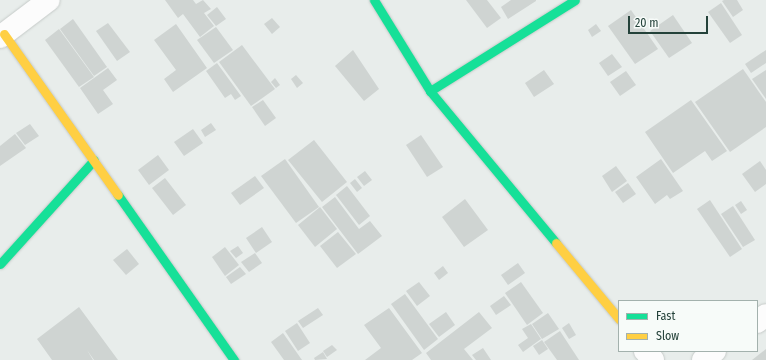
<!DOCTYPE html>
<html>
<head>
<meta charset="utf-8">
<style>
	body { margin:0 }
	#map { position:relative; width:766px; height:360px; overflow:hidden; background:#e8edeb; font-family:"Fira Sans Condensed",sans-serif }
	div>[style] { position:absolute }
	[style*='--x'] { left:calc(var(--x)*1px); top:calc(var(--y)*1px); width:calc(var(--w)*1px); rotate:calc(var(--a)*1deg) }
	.building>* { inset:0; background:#cfd4d2 }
	.roads { filter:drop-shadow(0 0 1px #c5cac8) drop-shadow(0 0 1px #c5cac8) }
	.street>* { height:22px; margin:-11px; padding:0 11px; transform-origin:11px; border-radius:11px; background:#fcfcfc }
	.fast>* { height:9px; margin:-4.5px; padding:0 4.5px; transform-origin:4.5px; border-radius:4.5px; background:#16e098 }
	.slow>* { height:9px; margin:-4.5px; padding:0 4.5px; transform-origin:4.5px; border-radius:4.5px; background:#ffcf43 }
	span { translate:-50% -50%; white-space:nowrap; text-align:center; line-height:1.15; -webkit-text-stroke:3px #f7fbf9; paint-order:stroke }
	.legend { position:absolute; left:618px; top:300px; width:140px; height:52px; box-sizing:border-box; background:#f7fbf9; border:1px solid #a3b1ad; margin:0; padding:5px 7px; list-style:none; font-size:12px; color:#24423a }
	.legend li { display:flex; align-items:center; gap:8px; height:20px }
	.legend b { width:20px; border:1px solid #a3b1ad }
	.scale { position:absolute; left:628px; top:16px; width:80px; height:18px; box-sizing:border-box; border:2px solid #24423a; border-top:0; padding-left:5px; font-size:12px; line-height:14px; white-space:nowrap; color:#24423a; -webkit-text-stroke:3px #f7fbf9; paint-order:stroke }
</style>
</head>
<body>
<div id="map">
	<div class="building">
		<i style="clip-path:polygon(165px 0,193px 0,196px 4px,203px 0,211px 9px,204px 13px,214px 26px,200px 37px,183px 14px,178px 18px)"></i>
		<i style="clip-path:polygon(466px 0,487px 0,501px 18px,487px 28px)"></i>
		<i style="clip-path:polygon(511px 0,536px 0,536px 1px,508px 19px,501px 7px)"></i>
		<i style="clip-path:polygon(724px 0,737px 0,743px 10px,733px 17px,722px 1px)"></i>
		<i style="clip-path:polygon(721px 3px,742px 35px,730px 43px,708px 12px)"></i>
		<i style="clip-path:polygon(217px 7px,226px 19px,216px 26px,207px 15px)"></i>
		<i style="clip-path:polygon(631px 10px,658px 49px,635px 64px,608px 26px)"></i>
		<i style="clip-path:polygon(673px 15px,692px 43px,669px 58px,650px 31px)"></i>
		<i style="clip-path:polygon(272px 18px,280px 27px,272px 34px,264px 24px)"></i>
		<i style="clip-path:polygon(73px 19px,107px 67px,94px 76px,60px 29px)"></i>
		<i style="clip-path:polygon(108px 23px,130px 52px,117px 61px,96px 31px)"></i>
		<i style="clip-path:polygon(176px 24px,207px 68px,173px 92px,164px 79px,176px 70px,154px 40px)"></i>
		<i style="clip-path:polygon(596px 24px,601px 31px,592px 37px,588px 30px)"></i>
		<i style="clip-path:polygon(216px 27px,233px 50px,214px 63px,197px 40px)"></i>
		<i style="clip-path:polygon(59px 29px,94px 77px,79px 87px,45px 40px)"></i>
		<i style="clip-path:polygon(242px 45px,275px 89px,251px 106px,219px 62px)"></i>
		<i style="clip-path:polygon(353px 50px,379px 89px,364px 101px,335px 66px)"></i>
		<i style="clip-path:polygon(766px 50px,766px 63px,751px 73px,745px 64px)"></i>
		<i style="clip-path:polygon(612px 54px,622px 67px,608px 76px,599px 63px)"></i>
		<i style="clip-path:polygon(217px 63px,241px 96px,235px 100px,231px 94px,225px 98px,206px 71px)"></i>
		<i style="clip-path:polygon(108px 68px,117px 80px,103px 90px,113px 104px,98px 114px,80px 88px)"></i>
		<i style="clip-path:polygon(743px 69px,766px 102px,766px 127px,730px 152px,695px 102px)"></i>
		<i style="clip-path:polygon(544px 70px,554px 84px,534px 97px,525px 83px)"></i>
		<i style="clip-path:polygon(766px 70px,766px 99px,752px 79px)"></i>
		<i style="clip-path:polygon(626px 71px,636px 85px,620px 96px,610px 82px)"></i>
		<i style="clip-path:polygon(296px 75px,303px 83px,297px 88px,291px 79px)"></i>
		<i style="clip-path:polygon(275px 78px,280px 85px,276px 88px,271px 82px)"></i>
		<i style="clip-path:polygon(263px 100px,276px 118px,265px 126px,252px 107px)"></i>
		<i style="clip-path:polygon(691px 100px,727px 151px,712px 161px,705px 151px,673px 173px,645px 132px)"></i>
		<i style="clip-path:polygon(211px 123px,216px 130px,205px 137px,201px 130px)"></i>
		<i style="clip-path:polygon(30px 124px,39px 136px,25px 145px,16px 133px)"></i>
		<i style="clip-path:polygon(193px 129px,203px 143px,184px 156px,174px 142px)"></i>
		<i style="clip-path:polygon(15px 134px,26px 148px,0 166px,0 146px)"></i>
		<i style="clip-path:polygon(421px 135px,443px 167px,427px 177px,406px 145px)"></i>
		<i style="clip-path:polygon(314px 140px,347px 182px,322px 202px,288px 160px)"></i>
		<i style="clip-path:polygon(158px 155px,169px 170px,149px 185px,138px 170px)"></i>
		<i style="clip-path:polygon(285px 159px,319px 207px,296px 223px,261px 176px)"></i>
		<i style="clip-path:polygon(661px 159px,683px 191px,670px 199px,667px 195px,655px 204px,636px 177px)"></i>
		<i style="clip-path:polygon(760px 161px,766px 170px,766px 184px,755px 192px,742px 174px)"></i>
		<i style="clip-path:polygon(616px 166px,627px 181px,612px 192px,602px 176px)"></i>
		<i style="clip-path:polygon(365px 171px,372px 180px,364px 186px,357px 177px)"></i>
		<i style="clip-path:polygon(255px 176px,264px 188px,240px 205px,231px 193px)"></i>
		<i style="clip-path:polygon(165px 178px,186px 205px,173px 215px,152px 188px)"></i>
		<i style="clip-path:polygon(355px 179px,362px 188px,357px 192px,350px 183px)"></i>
		<i style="clip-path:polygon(628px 183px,636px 194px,623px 203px,615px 192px)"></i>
		<i style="clip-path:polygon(347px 186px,370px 216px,359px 225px,336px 195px)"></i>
		<i style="clip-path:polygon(335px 197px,359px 229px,370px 221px,382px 236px,358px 254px,322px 207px)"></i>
		<i style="clip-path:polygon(465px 199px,488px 230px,464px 247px,442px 217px)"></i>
		<i style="clip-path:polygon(710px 200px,742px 249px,730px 257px,697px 209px)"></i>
		<i style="clip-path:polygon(741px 201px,747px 210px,741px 214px,735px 205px)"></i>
		<i style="clip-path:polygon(733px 206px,755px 240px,743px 247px,721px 214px)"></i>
		<i style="clip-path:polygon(320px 207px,337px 229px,315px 247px,298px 225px)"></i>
		<i style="clip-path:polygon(262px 227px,272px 242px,256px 253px,246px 238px)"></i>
		<i style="clip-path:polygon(338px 232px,356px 254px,337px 268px,320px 246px)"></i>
		<i style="clip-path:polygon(238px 246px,243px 253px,236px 258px,230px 251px)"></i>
		<i style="clip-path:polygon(225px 247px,239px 265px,225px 276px,212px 257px)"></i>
		<i style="clip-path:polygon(127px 249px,139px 264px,126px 275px,113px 260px)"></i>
		<i style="clip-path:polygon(255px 253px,262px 263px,249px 272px,241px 262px)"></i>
		<i style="clip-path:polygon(518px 263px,525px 273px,508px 285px,501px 275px)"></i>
		<i style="clip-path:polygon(443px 266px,448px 273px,439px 280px,434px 273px)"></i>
		<i style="clip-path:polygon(240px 267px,246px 274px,231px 284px,226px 277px)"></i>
		<i style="clip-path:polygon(419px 282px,430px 296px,417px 306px,406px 291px)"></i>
		<i style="clip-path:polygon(521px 282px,543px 313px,527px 325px,505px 293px)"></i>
		<i style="clip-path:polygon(405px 294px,438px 339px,424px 350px,391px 304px)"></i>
		<i style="clip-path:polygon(504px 296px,511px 305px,496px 315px,490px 306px)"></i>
		<i style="clip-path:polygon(79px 307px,118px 360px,94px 360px,87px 350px,93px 360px,52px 360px,37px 339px)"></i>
		<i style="clip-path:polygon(318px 308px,323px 315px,303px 328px,298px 321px)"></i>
		<i style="clip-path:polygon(389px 308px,422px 353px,412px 360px,365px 360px,381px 348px,364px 325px)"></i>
		<i style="clip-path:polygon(446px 312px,455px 325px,439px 337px,429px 324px)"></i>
		<i style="clip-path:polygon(479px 312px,492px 328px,464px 349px,473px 360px,431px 360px,426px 353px)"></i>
		<i style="clip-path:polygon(548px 313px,559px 329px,542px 339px,532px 324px)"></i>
		<i style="clip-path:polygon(297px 323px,310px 343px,298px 351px,285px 331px)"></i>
		<i style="clip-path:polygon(569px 323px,576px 335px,569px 339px,562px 328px)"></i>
		<i style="clip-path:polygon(531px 324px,541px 339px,523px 352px,518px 345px,528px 338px,522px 329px)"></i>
		<i style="clip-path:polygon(560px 331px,579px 360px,557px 360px,544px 342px)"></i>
		<i style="clip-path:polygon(283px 333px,302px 360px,284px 360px,271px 342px)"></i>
		<i style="clip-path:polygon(542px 340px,548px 349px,539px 355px,533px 346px)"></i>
		<i style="clip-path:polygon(332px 345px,337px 350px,327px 357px,323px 351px)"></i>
		<i style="clip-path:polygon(483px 348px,491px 360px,476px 360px,472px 355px)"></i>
		<i style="clip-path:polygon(766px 349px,766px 360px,752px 360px)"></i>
		<i style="clip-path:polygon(323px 352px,327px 359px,315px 360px,314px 358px)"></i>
	</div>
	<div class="roads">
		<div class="street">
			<i style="--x:0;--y:37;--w:61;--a:-37.1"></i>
			<i style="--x:757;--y:322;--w:11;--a:-38"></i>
			<i style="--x:645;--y:351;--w:12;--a:48"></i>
			<i style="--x:703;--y:360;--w:15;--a:-37"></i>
		</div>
		<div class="fast">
			<i style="--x:374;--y:0;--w:107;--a:58.4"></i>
			<i style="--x:430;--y:91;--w:197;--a:50.3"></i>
			<i style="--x:430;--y:91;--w:171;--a:-32.1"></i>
			<i style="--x:118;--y:195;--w:202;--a:54.9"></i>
			<i style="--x:0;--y:264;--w:140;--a:-47.9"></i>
		</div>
		<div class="slow">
			<i style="--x:4;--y:34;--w:197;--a:54.7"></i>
			<i style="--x:556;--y:243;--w:99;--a:50.3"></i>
		</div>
	</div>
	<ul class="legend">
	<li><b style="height:5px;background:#16e098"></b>Fast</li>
	<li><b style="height:5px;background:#ffcf43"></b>Slow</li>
	</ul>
	<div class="scale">20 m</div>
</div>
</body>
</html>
